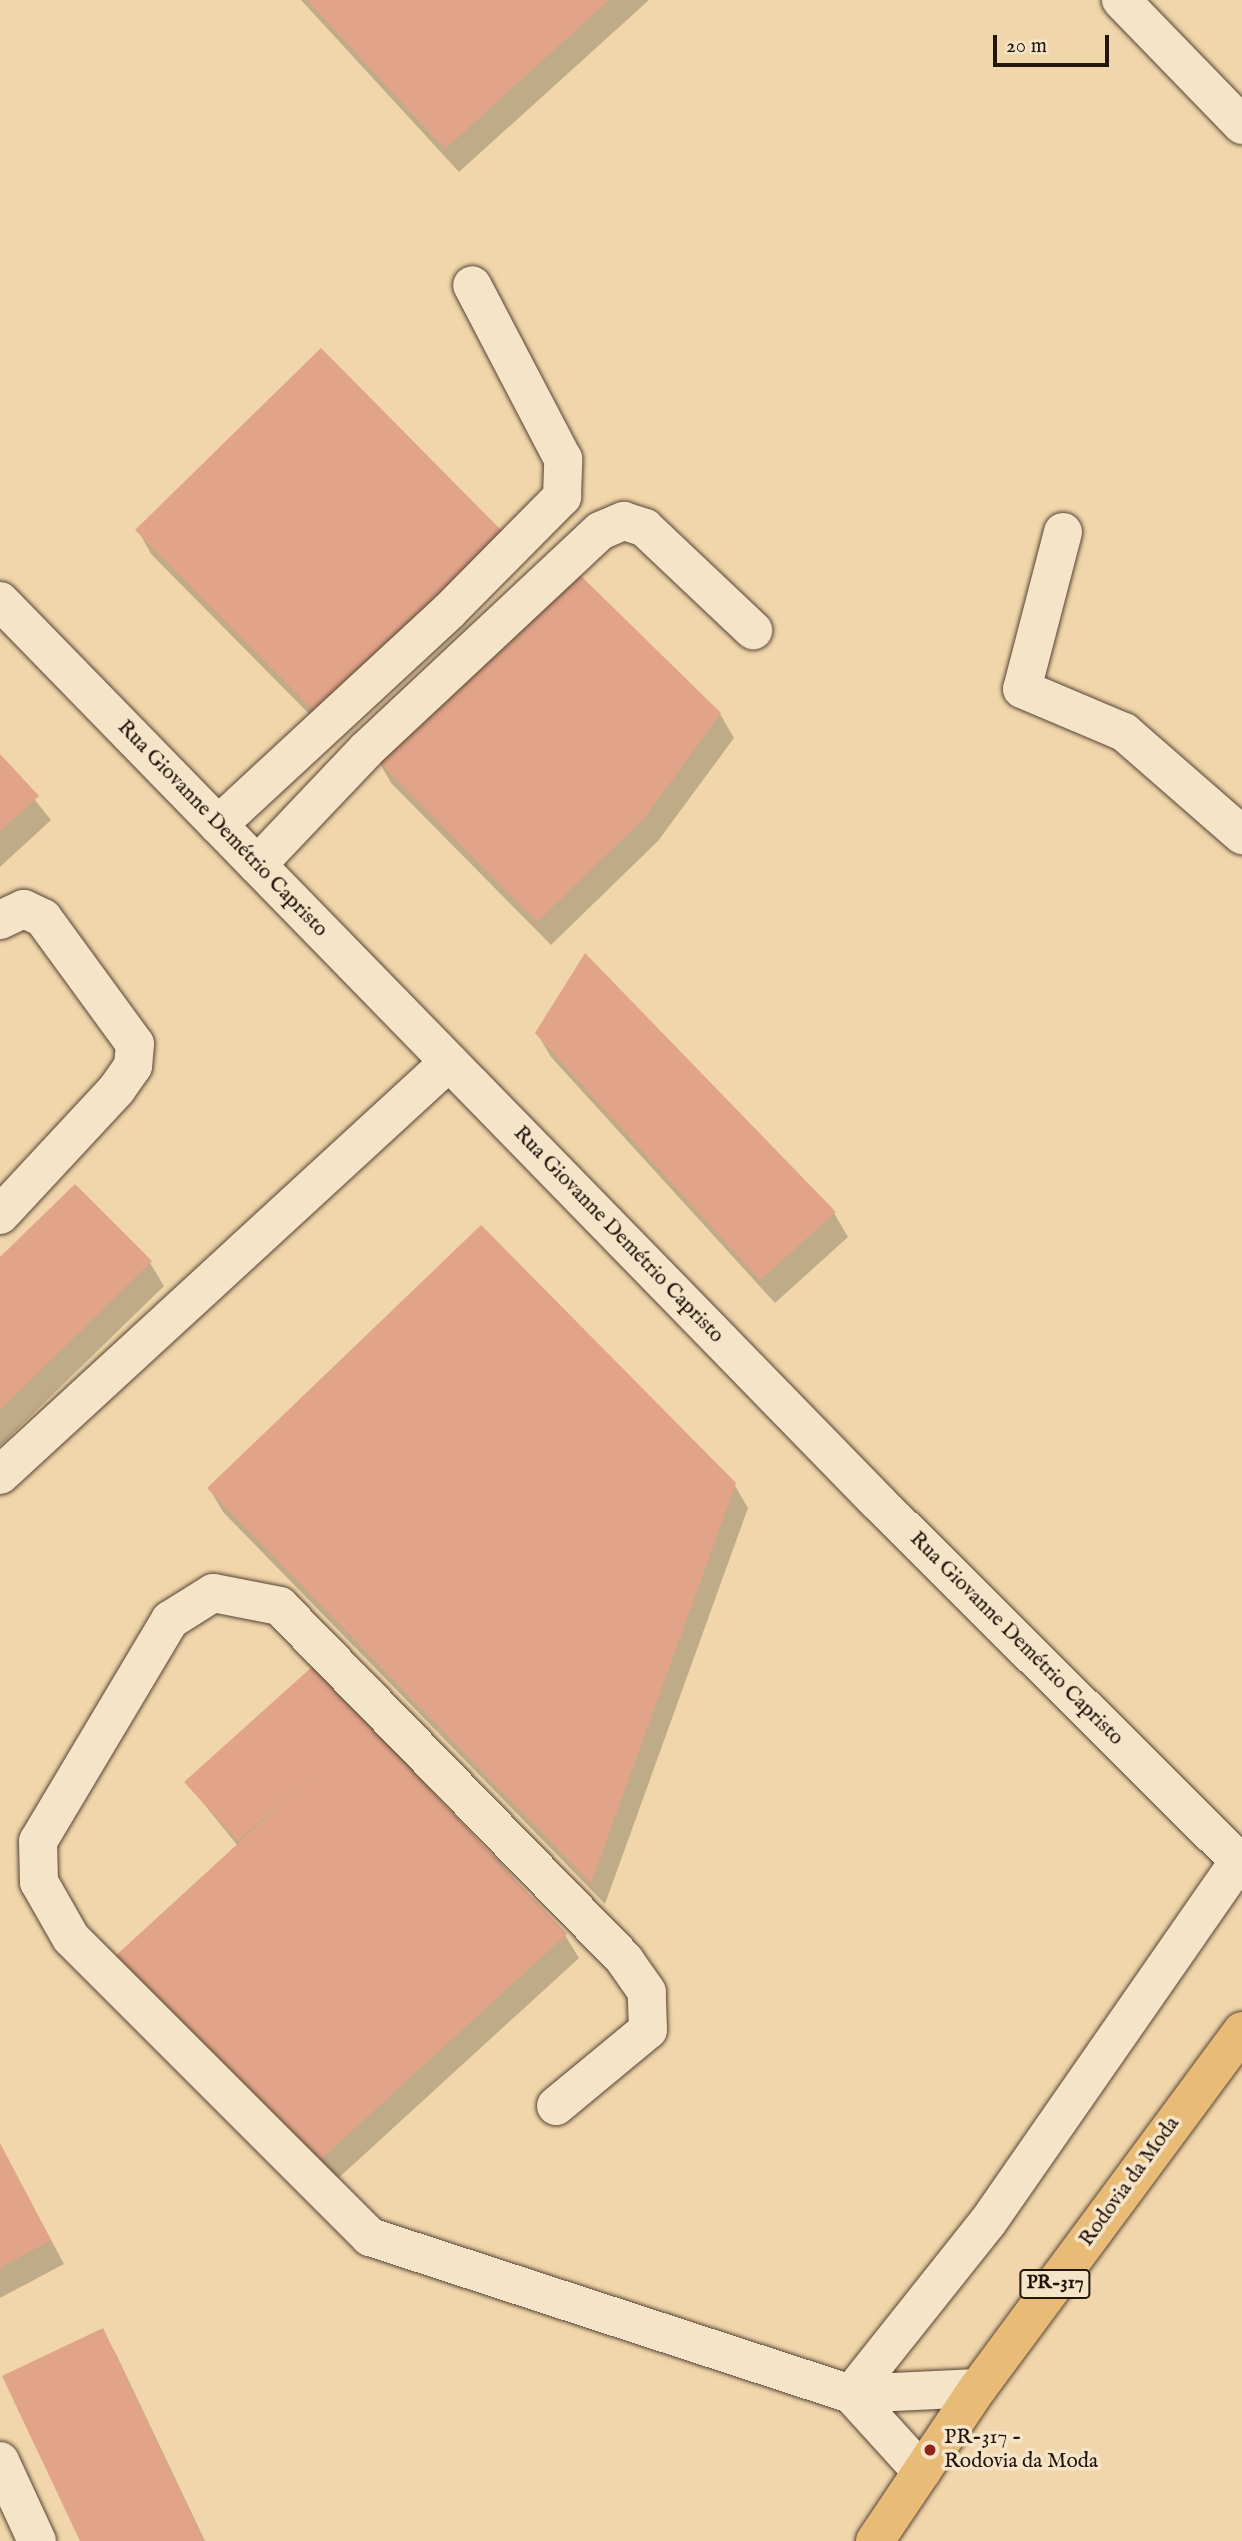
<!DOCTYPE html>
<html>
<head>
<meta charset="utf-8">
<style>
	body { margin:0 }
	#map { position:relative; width:1242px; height:2541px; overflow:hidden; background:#f1d6ab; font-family:"IM FELL English",serif }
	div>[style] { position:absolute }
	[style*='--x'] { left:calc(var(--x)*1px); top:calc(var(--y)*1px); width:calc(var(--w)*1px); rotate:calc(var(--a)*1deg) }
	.shadow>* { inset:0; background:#0003 }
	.building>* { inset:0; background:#e1a488 }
	.roads { filter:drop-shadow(0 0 2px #564434) drop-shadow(0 0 2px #564434) }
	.minor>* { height:38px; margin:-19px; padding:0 19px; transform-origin:19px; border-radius:19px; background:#f6e4c8 }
	.highway>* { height:38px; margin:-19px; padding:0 19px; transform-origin:19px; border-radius:19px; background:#e8bb76 }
	.dots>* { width:19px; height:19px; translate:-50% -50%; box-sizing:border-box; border:4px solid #f6e4c8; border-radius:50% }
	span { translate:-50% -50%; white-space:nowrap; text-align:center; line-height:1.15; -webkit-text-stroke:7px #f6e4c8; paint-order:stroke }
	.shield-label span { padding:2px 5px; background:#f6e4c8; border:2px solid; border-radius:5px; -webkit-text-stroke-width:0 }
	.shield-label { font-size:19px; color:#23140c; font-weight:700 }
	.street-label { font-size:21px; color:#23140c }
	.poi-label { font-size:21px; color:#23140c }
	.left { translate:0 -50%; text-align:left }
	.scale { position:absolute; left:993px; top:35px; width:116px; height:32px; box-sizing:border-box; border:4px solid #23140c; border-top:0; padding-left:9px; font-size:21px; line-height:24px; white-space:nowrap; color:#23140c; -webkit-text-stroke:5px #f6e4c8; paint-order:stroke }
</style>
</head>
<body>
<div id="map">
	<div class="shadow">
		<i style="clip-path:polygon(301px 0,649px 0,459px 172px)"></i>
		<i style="clip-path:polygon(321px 351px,332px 737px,151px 554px,138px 530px)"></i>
		<i style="clip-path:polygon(720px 714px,734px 738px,658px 841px,551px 945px,391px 783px,378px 760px)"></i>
		<i style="clip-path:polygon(0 757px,51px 820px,0 867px)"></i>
		<i style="clip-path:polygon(537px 1033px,834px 1213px,848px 1237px,775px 1303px,551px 1057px)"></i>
		<i style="clip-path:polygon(75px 1186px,150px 1263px,164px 1286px,0 1446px,0 1260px)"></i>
		<i style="clip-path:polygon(734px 1484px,748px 1508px,605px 1904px,223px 1512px,209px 1488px)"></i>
		<i style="clip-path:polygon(370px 1724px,565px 1935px,579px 1958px,321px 2194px,238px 1846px,186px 1782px)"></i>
		<i style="clip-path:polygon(0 2145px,64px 2264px,0 2298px)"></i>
		<i style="clip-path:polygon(102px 2330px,116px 2354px,205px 2541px,82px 2541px)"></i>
	</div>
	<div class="building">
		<i style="clip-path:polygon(307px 0,609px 0,445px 149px)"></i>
		<i style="clip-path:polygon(321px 348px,503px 532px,318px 715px,135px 530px)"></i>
		<i style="clip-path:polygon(578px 573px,721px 713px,645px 817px,537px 922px,376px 759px)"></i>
		<i style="clip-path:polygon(0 754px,39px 796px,0 831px)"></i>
		<i style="clip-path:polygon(585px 953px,836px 1212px,760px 1280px,535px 1033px)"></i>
		<i style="clip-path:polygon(75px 1184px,152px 1261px,0 1410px,0 1257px)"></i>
		<i style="clip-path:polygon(481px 1225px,736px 1483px,591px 1883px,207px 1488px)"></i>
		<i style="clip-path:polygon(313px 1666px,567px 1934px,307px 2172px,111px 1960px,317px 1771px,238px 1841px,184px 1782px)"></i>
		<i style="clip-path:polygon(0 2143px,51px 2240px,0 2268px)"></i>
		<i style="clip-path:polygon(103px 2328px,204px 2541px,80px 2541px,2px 2376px)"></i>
	</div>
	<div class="roads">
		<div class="minor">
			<i style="--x:1121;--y:0;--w:174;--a:45.9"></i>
			<i style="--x:1063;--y:532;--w:162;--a:104.6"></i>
			<i style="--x:1022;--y:689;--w:111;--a:22.9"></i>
			<i style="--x:1124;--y:732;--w:157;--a:41.1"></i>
			<i style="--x:0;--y:601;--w:1259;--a:45.74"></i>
			<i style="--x:879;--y:1503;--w:512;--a:44.84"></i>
			<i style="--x:218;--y:825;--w:315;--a:-42.8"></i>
			<i style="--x:449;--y:611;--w:161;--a:-45.3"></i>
			<i style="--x:562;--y:497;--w:38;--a:-88"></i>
			<i style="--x:563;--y:459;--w:196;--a:-117.6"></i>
			<i style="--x:257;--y:865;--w:158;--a:-46.5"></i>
			<i style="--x:366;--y:750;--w:320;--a:-43.1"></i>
			<i style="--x:600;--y:531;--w:26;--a:-23"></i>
			<i style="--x:624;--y:521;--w:22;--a:18"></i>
			<i style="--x:645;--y:528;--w:149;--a:43.4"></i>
			<i style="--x:0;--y:920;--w:26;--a:-25"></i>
			<i style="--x:24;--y:909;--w:21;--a:25"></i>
			<i style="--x:43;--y:918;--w:156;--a:53.9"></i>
			<i style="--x:135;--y:1044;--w:22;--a:95"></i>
			<i style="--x:133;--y:1066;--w:28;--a:125"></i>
			<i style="--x:117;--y:1089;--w:172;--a:132.9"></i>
			<i style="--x:0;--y:1475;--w:610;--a:-42.61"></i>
			<i style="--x:556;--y:2106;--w:119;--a:-39.6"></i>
			<i style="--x:648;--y:2030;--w:38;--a:-92"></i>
			<i style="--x:647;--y:1992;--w:39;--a:-125"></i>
			<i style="--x:625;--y:1960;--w:494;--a:-134.3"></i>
			<i style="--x:280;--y:1606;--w:68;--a:-169"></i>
			<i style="--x:213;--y:1593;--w:51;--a:147.9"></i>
			<i style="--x:170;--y:1620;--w:257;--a:120.8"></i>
			<i style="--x:38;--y:1841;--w:41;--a:88.6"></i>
			<i style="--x:39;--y:1882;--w:64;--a:60.3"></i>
			<i style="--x:71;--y:1938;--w:423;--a:45"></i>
			<i style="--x:370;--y:2237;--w:506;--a:18.08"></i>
			<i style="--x:851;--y:2394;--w:127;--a:-2.7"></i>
			<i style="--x:851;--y:2394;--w:220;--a:-51.5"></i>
			<i style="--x:988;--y:2222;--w:440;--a:-55.2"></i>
			<i style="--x:851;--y:2394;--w:105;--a:47.7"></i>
			<i style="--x:0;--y:2461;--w:88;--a:65.2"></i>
		</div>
		<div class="highway">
			<i style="--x:875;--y:2541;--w:184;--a:-56.1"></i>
			<i style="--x:978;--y:2388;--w:444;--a:-53.5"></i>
		</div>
	</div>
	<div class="dots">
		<i style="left:930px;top:2450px;background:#8f2418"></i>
	</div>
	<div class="shield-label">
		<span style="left:1055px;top:2284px">PR-317</span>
	</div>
	<div class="street-label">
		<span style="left:222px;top:829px;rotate:46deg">Rua Giovanne Demétrio Capristo</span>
		<span style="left:618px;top:1235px;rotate:46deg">Rua Giovanne Demétrio Capristo</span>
		<span style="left:1016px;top:1639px;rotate:45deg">Rua Giovanne Demétrio Capristo</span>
		<span style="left:1130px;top:2182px;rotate:-54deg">Rodovia da Moda</span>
	</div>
	<div class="poi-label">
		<span class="left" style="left:944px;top:2450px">PR-317 -<br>Rodovia da Moda</span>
	</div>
	<div class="scale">20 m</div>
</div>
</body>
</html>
